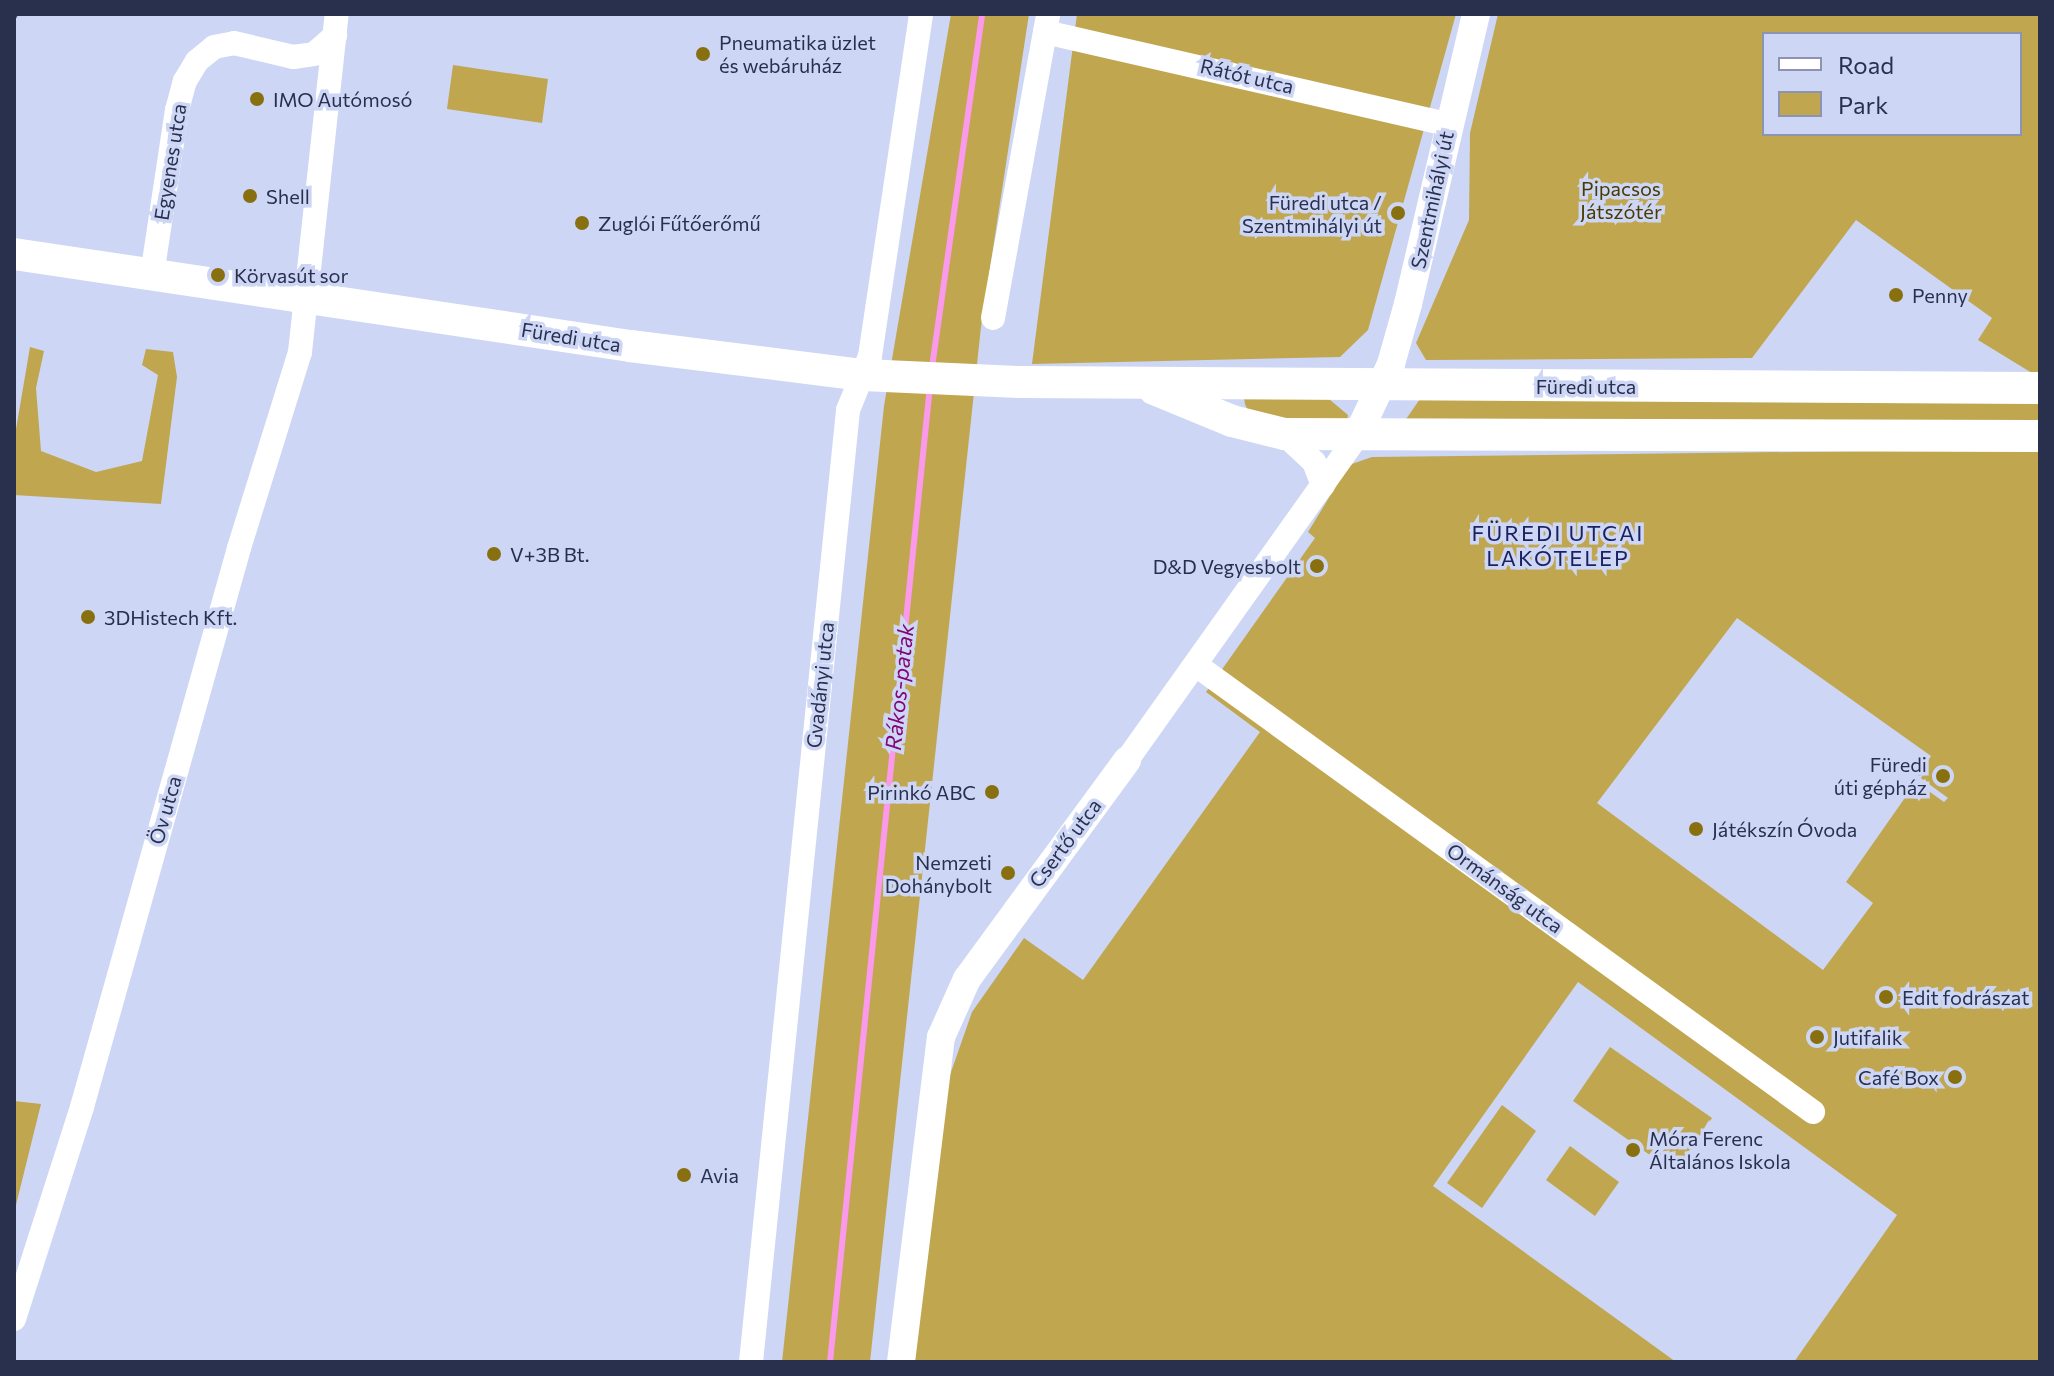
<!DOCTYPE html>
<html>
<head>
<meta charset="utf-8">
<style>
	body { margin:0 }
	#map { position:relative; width:2054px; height:1376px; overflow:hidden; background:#cdd6f5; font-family:Commissioner,sans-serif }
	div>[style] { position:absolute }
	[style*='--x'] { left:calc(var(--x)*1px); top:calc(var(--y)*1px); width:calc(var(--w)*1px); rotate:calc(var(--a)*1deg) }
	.green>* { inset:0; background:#c0a64f }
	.stream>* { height:6px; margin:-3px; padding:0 3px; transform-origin:3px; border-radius:3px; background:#fb99eb }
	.minor>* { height:24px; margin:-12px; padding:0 12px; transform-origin:12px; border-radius:12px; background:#fff }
	.tertiary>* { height:28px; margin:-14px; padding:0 14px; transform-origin:14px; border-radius:14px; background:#fff }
	.secondary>* { height:32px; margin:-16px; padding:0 16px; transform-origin:16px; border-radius:16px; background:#fff }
	.rail>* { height:6px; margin-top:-3px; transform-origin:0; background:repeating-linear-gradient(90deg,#515977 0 12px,transparent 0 18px) }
	.dots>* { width:22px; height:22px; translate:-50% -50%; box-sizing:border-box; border:4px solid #cdd6f5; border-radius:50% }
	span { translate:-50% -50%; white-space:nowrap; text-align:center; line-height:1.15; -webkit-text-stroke:7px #cdd6f5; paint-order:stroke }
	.poi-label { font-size:20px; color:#29304e }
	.left { translate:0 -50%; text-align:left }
	.right { translate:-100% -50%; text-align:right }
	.street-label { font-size:20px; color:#29304e }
	.park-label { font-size:20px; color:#493a00 }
	.neighbourhood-label { font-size:22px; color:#1a215f; letter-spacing:2px }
	.water-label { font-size:22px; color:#820677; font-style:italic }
	.frame { position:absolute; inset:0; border:16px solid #29304e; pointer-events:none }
	.legend { position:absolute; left:1762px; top:32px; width:260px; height:104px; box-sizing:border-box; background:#cdd6f5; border:2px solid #8b94b2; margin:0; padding:10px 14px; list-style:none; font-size:24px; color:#29304e }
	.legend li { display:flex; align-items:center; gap:16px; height:40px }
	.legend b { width:40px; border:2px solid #8b94b2 }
</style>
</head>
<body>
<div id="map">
	<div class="green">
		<i style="clip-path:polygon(951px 14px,1029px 14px,981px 327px,870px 1362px,782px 1362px,884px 406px)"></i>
		<i style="clip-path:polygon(1077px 14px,1456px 14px,1368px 330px,1340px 357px,1032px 364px)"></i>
		<i style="clip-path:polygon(evenodd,1498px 14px,2040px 14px,2040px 378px,1978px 340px,1992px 318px,1856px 220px,1752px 358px,1426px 360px,1416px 343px,1469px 220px,1470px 133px,1498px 14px,1764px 34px,2020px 34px,2020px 134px,1764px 134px,1764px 34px)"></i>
		<i style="clip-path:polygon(453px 65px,548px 79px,542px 123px,447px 109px)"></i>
		<i style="clip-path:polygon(30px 347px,44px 351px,36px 388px,41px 451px,96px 472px,142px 461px,158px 375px,142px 365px,146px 349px,173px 352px,177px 377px,161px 504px,14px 495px,14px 441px)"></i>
		<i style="clip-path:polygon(1323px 394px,1348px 415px,1346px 426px,1308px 425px,1248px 411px,1245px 404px,1244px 398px)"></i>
		<i style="clip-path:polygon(1422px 396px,2040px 398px,2040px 427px,1402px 425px)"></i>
		<i style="clip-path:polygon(evenodd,2040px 449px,2040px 1362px,1794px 1362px,1897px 1215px,1578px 982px,1433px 1186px,1676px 1362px,913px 1362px,943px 1095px,972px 1012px,1024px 938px,1083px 980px,1260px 732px,1206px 692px,1315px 538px,1308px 532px,1349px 465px,1372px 457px,2040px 449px,1737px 618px,1931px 756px,1918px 776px,1948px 798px,1944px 802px,1916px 782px,1846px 882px,1873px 903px,1823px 970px,1597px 803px,1737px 618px)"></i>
		<i style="clip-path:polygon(1610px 1047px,1712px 1118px,1674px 1172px,1573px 1101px)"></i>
		<i style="clip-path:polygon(14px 1101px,41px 1104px,14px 1213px)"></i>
		<i style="clip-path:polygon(1502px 1105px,1536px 1131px,1482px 1208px,1447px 1183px)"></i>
		<i style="clip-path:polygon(1570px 1146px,1619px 1182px,1595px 1216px,1546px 1180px)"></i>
	</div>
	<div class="stream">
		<i style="--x:932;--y:367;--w:357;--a:-81.9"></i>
		<i style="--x:830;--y:1362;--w:981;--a:-84.15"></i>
	</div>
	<div class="minor">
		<i style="--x:1045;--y:32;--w:413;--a:12.9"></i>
		<i style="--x:152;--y:275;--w:167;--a:-81.4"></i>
		<i style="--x:177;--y:110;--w:30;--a:-75"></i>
		<i style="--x:185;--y:81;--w:23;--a:-59"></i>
		<i style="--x:197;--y:61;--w:22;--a:-39"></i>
		<i style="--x:214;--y:47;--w:20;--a:-11"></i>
		<i style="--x:234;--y:43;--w:61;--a:13.3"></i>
		<i style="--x:293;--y:57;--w:21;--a:-8"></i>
		<i style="--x:314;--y:54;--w:28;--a:-41"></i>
		<i style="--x:993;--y:318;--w:309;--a:-79.7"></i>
		<i style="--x:1284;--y:434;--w:41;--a:43"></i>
		<i style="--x:1314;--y:462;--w:25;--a:69"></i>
		<i style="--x:1196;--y:665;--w:762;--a:35.92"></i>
		<i style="--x:1127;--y:760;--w:397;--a:-54.6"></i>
		<i style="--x:14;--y:1319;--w:223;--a:-72.2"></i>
		<i style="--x:82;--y:1107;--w:581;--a:-74.31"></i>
		<i style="--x:239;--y:548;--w:205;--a:-72.7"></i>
		<i style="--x:300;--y:352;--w:340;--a:-83.8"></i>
		<i style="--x:751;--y:1362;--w:957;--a:-84.18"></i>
		<i style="--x:848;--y:410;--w:58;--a:-67.8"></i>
		<i style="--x:870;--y:356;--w:346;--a:-81.5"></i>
	</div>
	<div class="tertiary">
		<i style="--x:1357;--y:436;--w:80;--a:-64.7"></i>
		<i style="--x:1391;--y:364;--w:62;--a:-74.2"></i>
		<i style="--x:1408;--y:304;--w:298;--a:-76.8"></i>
		<i style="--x:901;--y:1362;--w:327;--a:-83"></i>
		<i style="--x:941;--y:1037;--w:64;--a:-65.9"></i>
		<i style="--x:967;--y:979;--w:271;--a:-53.8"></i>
	</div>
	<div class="secondary">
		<i style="--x:14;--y:254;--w:623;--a:8.49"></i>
		<i style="--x:630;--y:346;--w:235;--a:7.1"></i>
		<i style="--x:863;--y:375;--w:157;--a:2.6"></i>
		<i style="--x:1020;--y:382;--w:1020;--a:0.34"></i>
		<i style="--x:1154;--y:389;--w:84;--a:22.3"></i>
		<i style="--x:1232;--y:421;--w:54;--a:14"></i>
		<i style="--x:1284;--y:434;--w:756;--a:0.15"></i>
	</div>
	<div class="rail">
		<i style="--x:14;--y:17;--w:3;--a:-72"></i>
	</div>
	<div class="dots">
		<i style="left:703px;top:54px;background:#886f10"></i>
		<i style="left:257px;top:99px;background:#886f10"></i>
		<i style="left:250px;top:196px;background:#886f10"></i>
		<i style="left:1398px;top:213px;background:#886f10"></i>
		<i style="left:582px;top:223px;background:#886f10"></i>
		<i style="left:218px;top:275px;background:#886f10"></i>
		<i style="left:1896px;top:295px;background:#886f10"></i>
		<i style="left:494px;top:554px;background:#886f10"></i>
		<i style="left:1317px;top:566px;background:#886f10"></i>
		<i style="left:88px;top:617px;background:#886f10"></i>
		<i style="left:1943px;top:776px;background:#886f10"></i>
		<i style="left:992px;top:792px;background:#886f10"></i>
		<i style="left:1696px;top:829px;background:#886f10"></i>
		<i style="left:1008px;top:873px;background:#886f10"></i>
		<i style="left:1886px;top:997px;background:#886f10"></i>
		<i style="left:1817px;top:1037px;background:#886f10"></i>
		<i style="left:1955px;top:1077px;background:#886f10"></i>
		<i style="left:1633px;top:1150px;background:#886f10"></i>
		<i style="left:684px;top:1175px;background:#886f10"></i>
	</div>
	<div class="poi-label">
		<span class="left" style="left:719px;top:54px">Pneumatika üzlet<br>és webáruház</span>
		<span class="left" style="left:273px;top:99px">IMO Autómosó</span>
		<span class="left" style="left:266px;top:196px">Shell</span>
		<span class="right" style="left:1382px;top:214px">Füredi utca /<br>Szentmihályi út</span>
		<span class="left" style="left:598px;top:223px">Zuglói Fűtőerőmű</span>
		<span class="left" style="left:234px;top:275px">Körvasút sor</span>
		<span class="left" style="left:1912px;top:295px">Penny</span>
		<span class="left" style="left:510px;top:554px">V+3B Bt.</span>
		<span class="right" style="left:1301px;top:566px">D&amp;D Vegyesbolt</span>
		<span class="left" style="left:104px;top:617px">3DHistech Kft.</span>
		<span class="right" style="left:1927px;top:776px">Füredi<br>úti gépház</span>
		<span class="right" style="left:976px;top:792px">Pirinkó ABC</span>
		<span class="left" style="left:1712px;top:829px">Játékszín Óvoda</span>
		<span class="right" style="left:992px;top:874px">Nemzeti<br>Dohánybolt</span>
		<span class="left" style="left:1902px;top:997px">Edit fodrászat</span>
		<span class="left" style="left:1833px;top:1037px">Jutifalik</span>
		<span class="right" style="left:1939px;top:1077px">Café Box</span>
		<span class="left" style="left:1649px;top:1150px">Móra Ferenc<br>Általános Iskola</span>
		<span class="left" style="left:700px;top:1175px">Avia</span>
	</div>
	<div class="street-label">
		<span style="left:1247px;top:76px;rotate:13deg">Rátót utca</span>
		<span style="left:170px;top:162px;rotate:-81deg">Egyenes utca</span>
		<span style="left:1432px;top:200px;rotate:-78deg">Szentmihályi út</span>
		<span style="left:571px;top:337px;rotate:9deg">Füredi utca</span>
		<span style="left:1586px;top:386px">Füredi utca</span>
		<span style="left:820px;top:685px;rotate:-84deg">Gvadányi utca</span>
		<span style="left:165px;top:810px;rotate:-74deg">Öv utca</span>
		<span style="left:1065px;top:843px;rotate:-53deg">Csertő utca</span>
		<span style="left:1505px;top:888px;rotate:36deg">Ormánság utca</span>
	</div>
	<div class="park-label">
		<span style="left:1621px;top:200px">Pipacsos<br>Játszótér</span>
	</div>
	<div class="neighbourhood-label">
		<span style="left:1558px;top:545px">FÜREDI UTCAI<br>LAKÓTELEP</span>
	</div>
	<div class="water-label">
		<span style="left:899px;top:687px;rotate:-84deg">Rákos-patak</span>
	</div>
	<div class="frame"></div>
	<ul class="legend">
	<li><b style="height:10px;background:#fff"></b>Road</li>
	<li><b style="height:22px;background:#c0a64f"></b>Park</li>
	</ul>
</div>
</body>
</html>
